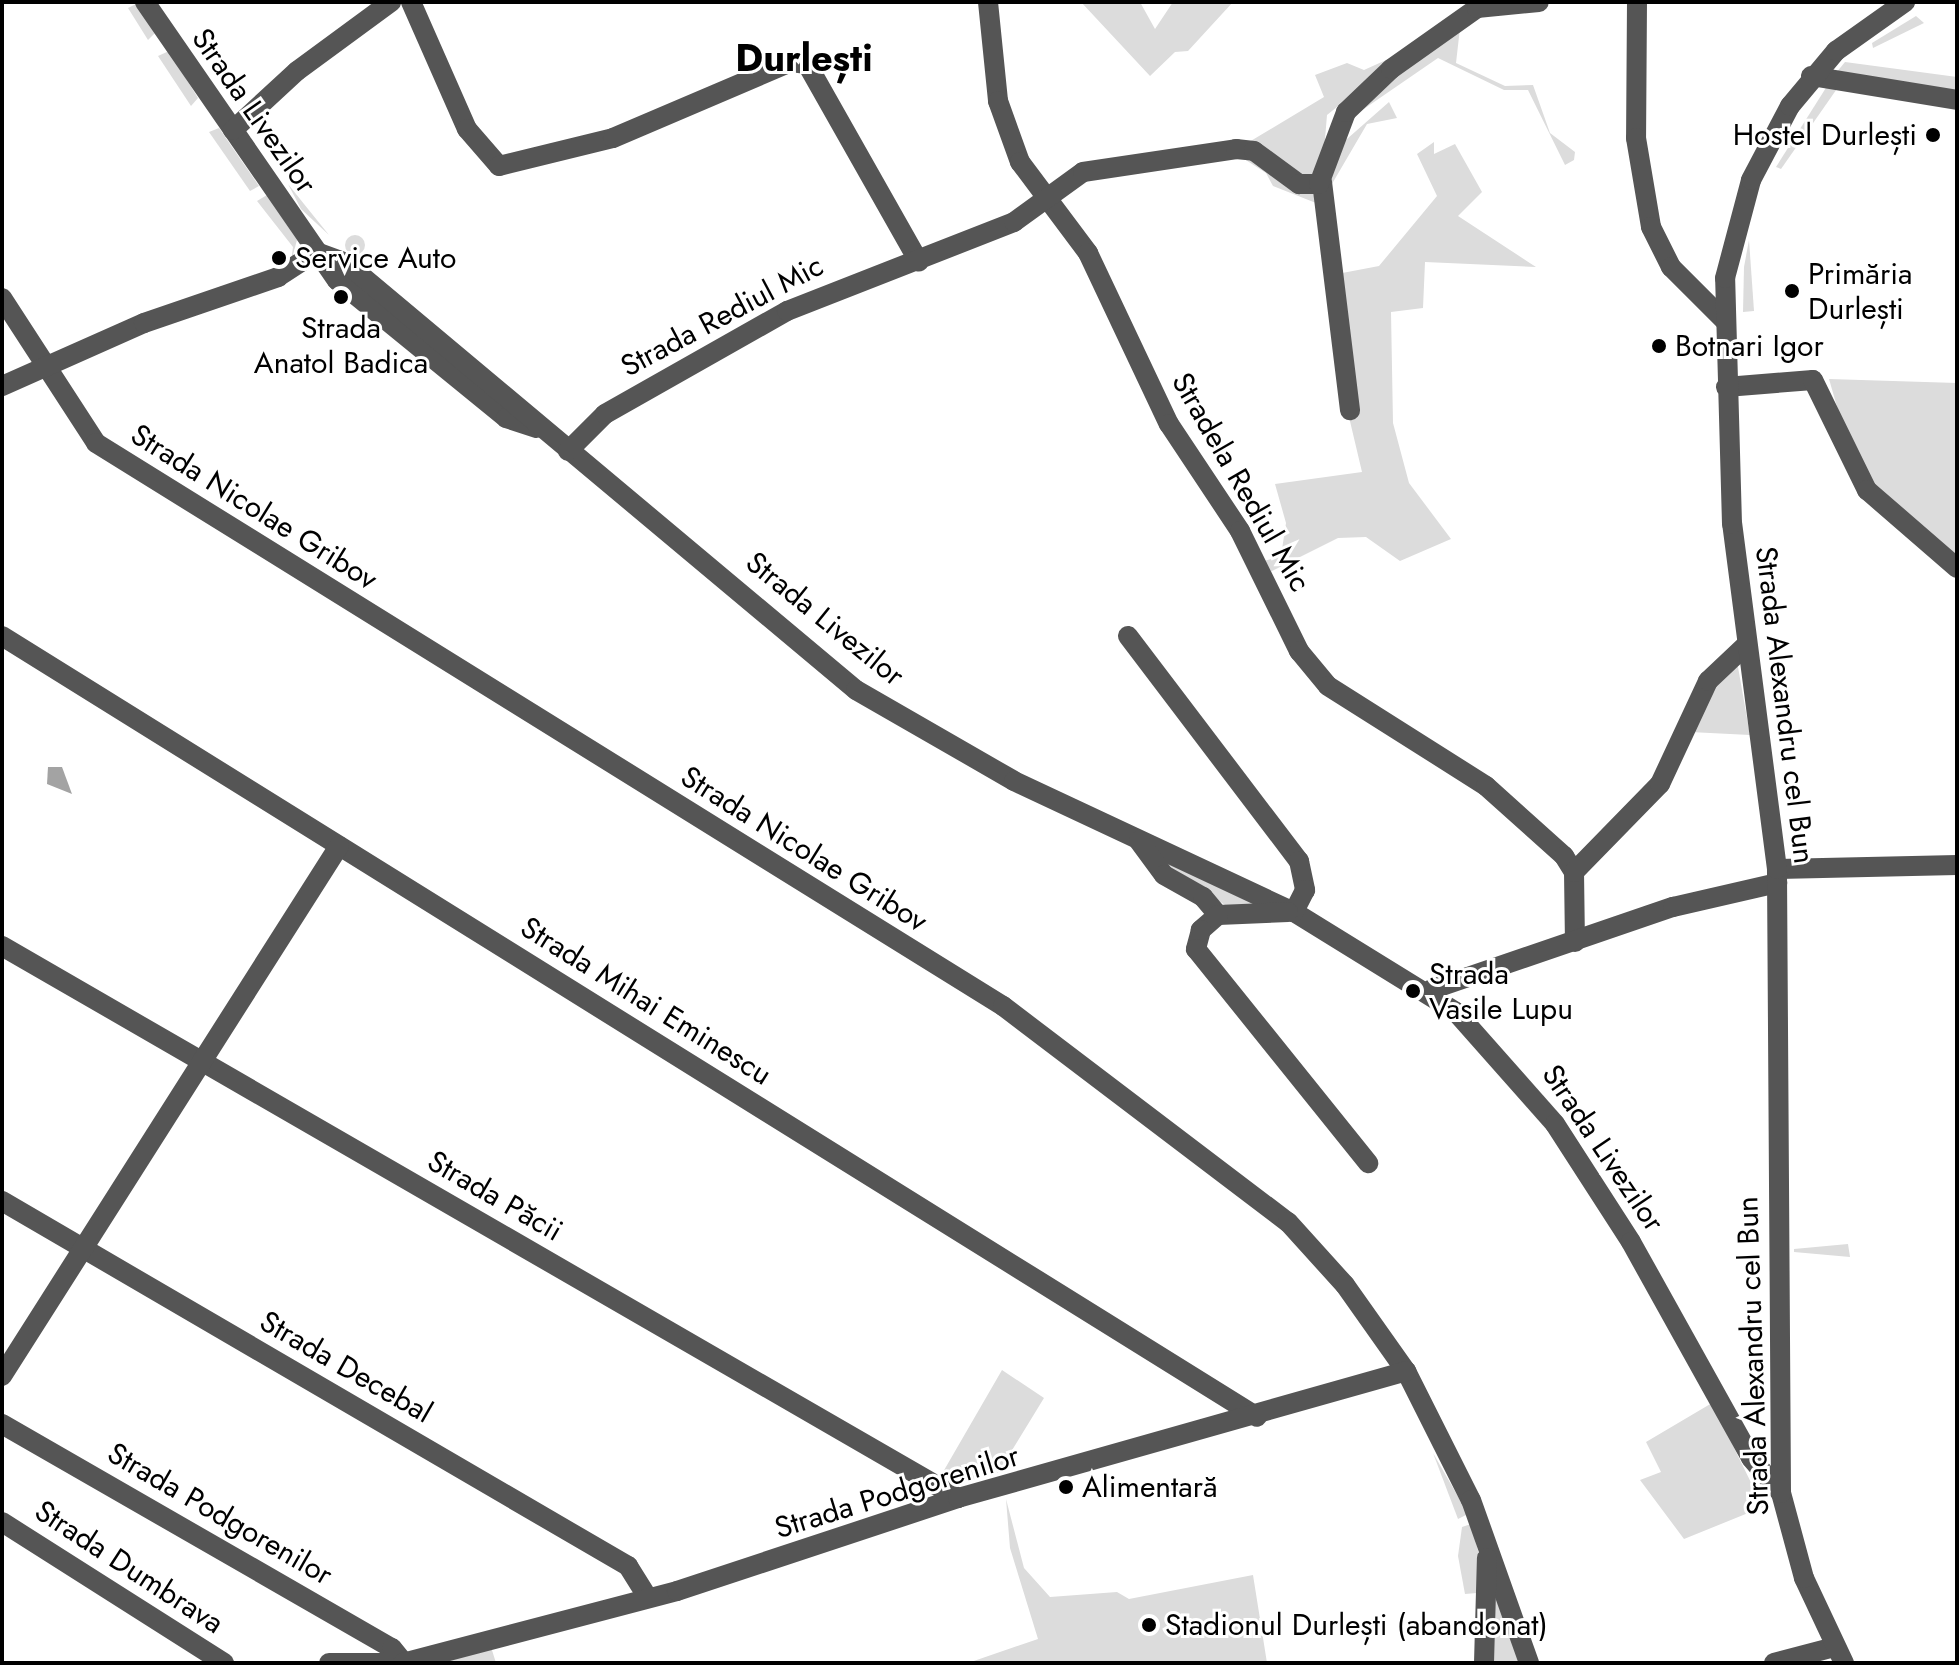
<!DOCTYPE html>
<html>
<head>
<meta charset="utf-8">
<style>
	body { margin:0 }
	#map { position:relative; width:1959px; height:1665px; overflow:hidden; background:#fff; font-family:Jost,sans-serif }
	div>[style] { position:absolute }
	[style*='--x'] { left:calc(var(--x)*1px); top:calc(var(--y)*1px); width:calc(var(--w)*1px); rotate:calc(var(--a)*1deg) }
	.green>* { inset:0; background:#dcdcdc }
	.round { border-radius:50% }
	.water>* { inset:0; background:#a3a3a3 }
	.minor>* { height:20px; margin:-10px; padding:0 10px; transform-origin:10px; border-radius:10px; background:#555 }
	.dots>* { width:22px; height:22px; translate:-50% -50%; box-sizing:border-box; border:4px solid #fff; border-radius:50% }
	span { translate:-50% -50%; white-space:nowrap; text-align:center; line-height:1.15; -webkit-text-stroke:6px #fff; paint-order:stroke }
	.street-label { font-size:30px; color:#000 }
	.poi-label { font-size:30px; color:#000 }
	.right { translate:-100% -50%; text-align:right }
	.left { translate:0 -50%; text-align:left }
	.district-label { font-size:38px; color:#000; font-weight:700 }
	.frame { position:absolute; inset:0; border:4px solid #000; pointer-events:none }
</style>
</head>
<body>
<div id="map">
	<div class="green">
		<i style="clip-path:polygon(1081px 2px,1140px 2px,1155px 29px,1173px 2px,1233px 2px,1188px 51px,1175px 52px,1150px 76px)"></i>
		<i style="clip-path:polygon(136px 4px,155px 33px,148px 40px,128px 8px)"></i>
		<i style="clip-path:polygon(1916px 16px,1924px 23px,1873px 48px,1872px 43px)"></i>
		<i style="clip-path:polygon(1460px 28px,1456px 63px,1505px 86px,1533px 85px,1550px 133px,1575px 152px,1574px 160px,1565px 165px,1528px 90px,1504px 90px,1438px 58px,1358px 113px,1365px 99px)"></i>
		<i style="clip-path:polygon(169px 51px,198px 98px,191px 106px,158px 56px)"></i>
		<i style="clip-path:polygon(1406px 51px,1327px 115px,1322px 175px,1300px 179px,1249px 142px,1324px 97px,1315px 75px,1347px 63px,1364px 70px)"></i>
		<i style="clip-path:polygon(1845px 62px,1957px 77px,1957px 94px,1836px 73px)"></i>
		<i style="clip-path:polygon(1829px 83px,1841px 83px,1781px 169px,1776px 167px)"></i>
		<i style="clip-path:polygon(1389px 102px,1397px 118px,1367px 124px,1329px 189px,1339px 146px)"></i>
		<i style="clip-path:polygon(219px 128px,259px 186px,250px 191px,209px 132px)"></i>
		<i style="clip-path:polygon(1434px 142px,1434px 154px,1455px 144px,1482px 192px,1458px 216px,1536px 267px,1425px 262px,1423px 308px,1391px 312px,1393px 423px,1409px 483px,1451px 539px,1400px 561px,1366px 537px,1338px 538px,1270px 572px,1264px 561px,1281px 556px,1286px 523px,1275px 484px,1362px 472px,1349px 417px,1337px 274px,1379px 266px,1437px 196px,1417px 154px)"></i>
		<i style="clip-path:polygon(1238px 155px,1314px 191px,1321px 205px,1273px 186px,1266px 173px)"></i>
		<i style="clip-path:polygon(288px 184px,304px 204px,329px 235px,301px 209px)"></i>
		<i style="clip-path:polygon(267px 195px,297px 240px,291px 262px,293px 247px,257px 201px)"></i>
		<i class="round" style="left:345px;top:235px;width:20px;height:20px"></i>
		<i style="clip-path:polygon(1749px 240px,1754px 311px,1743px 312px,1744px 267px)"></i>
		<i style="clip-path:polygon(1829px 379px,1957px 383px,1957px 562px,1889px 504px,1849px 448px)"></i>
		<i style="clip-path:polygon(1731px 667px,1738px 667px,1750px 735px,1690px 732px,1710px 687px)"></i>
		<i style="clip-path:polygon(1155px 858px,1276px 909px,1228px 907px)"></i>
		<i style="clip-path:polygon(1848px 1244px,1850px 1257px,1794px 1252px,1794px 1249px)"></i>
		<i style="clip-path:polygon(1002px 1370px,1044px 1398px,998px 1473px,984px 1464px,974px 1480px,943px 1472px)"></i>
		<i style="clip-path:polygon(1712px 1403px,1763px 1507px,1684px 1539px,1640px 1480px,1661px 1472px,1646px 1442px)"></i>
		<i style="clip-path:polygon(1433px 1453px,1468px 1514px,1458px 1519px)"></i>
		<i style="clip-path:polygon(1006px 1499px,1024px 1568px,1050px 1597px,1117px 1592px,1129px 1599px,1253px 1575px,1267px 1663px,968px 1663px,1038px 1639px,1010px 1548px)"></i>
		<i style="clip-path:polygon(1471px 1524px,1481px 1562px,1477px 1593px,1465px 1594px,1458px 1556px,1462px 1527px)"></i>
		<i style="clip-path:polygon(1493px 1587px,1520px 1663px,1494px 1663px)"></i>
		<i style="clip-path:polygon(491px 1647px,496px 1663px,431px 1663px)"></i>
	</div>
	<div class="water">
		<i style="clip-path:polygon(48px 767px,62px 767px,72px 794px,47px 784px)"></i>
	</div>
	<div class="minor">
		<i style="--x:145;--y:2;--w:338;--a:55.4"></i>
		<i style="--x:337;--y:280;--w:218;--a:39.2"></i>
		<i style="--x:506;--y:418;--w:32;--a:18"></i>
		<i style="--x:411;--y:2;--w:139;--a:66.2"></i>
		<i style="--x:467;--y:129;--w:49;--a:49.1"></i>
		<i style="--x:499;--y:166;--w:117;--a:-13.8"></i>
		<i style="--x:613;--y:138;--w:194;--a:-23.1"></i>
		<i style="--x:791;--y:62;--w:16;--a:7"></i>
		<i style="--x:807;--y:64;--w:227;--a:60.5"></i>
		<i style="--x:988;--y:2;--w:100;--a:84.2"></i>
		<i style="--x:998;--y:101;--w:65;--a:70.2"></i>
		<i style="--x:1020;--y:162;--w:114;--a:53.2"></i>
		<i style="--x:1088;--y:253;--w:189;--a:64.7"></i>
		<i style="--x:1169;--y:424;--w:128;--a:56.4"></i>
		<i style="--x:1240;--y:531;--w:134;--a:63.8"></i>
		<i style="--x:1299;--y:651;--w:45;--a:50.4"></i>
		<i style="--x:1328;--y:686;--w:187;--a:32.3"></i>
		<i style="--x:1486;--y:786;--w:105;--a:41.9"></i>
		<i style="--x:1564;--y:856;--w:19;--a:58"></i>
		<i style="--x:1574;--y:872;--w:70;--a:89.2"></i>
		<i style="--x:1637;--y:2;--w:136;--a:90.4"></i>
		<i style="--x:1636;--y:138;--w:90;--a:80.4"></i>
		<i style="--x:1651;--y:227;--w:45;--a:63.4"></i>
		<i style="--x:1671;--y:267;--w:75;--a:45"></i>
		<i style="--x:1811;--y:76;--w:148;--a:9.3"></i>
		<i style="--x:233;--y:130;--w:87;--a:-42.7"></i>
		<i style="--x:297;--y:71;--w:117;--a:-36.3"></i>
		<i style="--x:1322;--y:182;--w:230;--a:83"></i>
		<i style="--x:316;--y:252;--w:32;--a:20"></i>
		<i style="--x:346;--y:263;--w:665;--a:39.94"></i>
		<i style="--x:856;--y:690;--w:182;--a:29.9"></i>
		<i style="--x:1014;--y:781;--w:309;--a:25.1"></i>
		<i style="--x:1294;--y:912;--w:190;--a:31.7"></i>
		<i style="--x:1456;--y:1012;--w:149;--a:48.5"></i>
		<i style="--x:1555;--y:1124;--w:140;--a:57.2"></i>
		<i style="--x:1631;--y:1242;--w:247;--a:60.9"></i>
		<i style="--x:1751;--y:1458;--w:46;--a:49.4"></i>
		<i style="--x:2;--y:298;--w:173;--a:57"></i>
		<i style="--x:96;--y:443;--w:1068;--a:31.83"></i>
		<i style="--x:1003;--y:1006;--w:358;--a:37.2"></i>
		<i style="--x:1288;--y:1222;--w:85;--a:47.9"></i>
		<i style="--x:1345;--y:1285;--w:105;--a:54.7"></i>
		<i style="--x:1406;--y:1371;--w:144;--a:63.3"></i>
		<i style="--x:1471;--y:1500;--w:173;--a:70.4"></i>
		<i style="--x:2;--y:386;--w:155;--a:-23.9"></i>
		<i style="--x:144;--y:323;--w:142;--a:-18.9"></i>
		<i style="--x:278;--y:277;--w:45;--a:-33.3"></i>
		<i style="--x:1726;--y:387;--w:87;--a:-4.6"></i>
		<i style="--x:1813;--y:380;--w:123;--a:63.9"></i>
		<i style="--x:1867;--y:490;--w:119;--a:40.9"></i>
		<i style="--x:568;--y:451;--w:52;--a:-45"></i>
		<i style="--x:605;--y:414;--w:209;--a:-29.5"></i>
		<i style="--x:787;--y:311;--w:244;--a:-21.4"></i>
		<i style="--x:1014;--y:222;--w:85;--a:-35.9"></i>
		<i style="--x:1083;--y:172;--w:155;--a:-8.5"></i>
		<i style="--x:1236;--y:149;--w:18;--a:6"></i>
		<i style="--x:1254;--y:151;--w:56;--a:36.3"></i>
		<i style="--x:1299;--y:184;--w:20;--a:0"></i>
		<i style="--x:1319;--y:184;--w:77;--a:-69.4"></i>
		<i style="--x:1346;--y:112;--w:62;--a:-43.7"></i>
		<i style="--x:1391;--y:69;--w:105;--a:-35.3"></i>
		<i style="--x:1477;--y:8;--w:62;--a:-5.5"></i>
		<i style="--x:2;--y:636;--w:1478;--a:31.89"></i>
		<i style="--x:1128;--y:636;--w:283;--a:52.8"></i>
		<i style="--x:1299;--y:861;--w:30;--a:78"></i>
		<i style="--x:1305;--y:890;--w:25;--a:117"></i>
		<i style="--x:1139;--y:841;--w:42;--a:53.7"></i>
		<i style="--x:1164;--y:875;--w:45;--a:29.4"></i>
		<i style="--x:1203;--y:897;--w:23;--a:50"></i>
		<i style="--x:1777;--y:869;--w:180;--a:-1.3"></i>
		<i style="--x:1574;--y:872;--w:123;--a:-45.7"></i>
		<i style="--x:1660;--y:784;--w:114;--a:-65"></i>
		<i style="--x:1708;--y:681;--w:51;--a:-43.4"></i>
		<i style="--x:1288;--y:912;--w:70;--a:177.5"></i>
		<i style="--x:1218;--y:915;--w:23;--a:139"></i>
		<i style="--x:1201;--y:930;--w:20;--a:105"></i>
		<i style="--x:1196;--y:949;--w:275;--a:51.2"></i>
		<i style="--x:2;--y:946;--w:1104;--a:30"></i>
		<i style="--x:1430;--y:990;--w:257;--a:-18.9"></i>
		<i style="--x:1673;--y:907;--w:107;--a:-13"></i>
		<i style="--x:2;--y:1201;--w:725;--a:30.25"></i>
		<i style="--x:628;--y:1566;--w:36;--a:58"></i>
		<i style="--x:2;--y:1376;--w:628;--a:-57.55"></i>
		<i style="--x:2;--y:1424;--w:450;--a:29.9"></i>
		<i style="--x:392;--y:1648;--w:19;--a:51"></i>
		<i style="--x:2;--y:1522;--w:263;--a:32.4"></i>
		<i style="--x:329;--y:1663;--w:74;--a:0"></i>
		<i style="--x:403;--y:1663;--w:283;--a:-14.7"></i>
		<i style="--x:677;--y:1591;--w:296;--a:-18.3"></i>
		<i style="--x:958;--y:1498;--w:466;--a:-15.8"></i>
		<i style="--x:1484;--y:1663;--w:105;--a:-88.4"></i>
		<i style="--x:1774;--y:1663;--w:62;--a:-14.9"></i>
		<i style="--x:1844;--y:1663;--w:94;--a:-115.2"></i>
		<i style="--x:1804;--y:1578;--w:88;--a:-105.1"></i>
		<i style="--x:1781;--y:1493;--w:624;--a:-90.37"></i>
		<i style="--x:1777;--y:869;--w:348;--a:-97.4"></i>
		<i style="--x:1732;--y:524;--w:246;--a:-91.6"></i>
		<i style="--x:1725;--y:278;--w:101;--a:-75.1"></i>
		<i style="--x:1751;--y:180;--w:84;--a:-62.2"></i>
		<i style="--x:1790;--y:106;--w:72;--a:-50.1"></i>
		<i style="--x:1836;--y:51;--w:85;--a:-35.4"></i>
	</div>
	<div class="dots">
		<i style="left:1933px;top:135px;background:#000"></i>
		<i style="left:279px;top:258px;background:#000"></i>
		<i style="left:1792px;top:291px;background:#000"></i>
		<i style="left:341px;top:297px;background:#000"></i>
		<i style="left:1659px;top:346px;background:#000"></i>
		<i style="left:1413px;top:991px;background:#000"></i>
		<i style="left:1066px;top:1487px;background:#000"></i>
		<i style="left:1149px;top:1625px;background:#000"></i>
	</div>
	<div class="street-label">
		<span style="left:254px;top:111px;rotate:55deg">Strada Livezilor</span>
		<span style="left:722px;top:316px;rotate:-28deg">Strada Rediul Mic</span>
		<span style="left:1241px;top:482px;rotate:60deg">Stradela Rediul Mic</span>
		<span style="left:254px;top:507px;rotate:32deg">Strada Nicolae Gribov</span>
		<span style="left:825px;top:619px;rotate:39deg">Strada Livezilor</span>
		<span style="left:1785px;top:705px;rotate:83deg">Strada Alexandru cel Bun</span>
		<span style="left:804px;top:849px;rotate:32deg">Strada Nicolae Gribov</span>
		<span style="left:646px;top:1001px;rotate:32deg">Strada Mihai Eminescu</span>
		<span style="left:1603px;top:1148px;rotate:56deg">Strada Livezilor</span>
		<span style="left:495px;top:1196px;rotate:30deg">Strada Păcii</span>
		<span style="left:1753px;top:1356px;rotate:-92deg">Strada Alexandru cel Bun</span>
		<span style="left:346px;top:1367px;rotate:30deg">Strada Decebal</span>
		<span style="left:897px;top:1492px;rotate:-17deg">Strada Podgorenilor</span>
		<span style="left:220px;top:1514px;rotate:30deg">Strada Podgorenilor</span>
		<span style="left:129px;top:1567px;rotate:33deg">Strada Dumbrava</span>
	</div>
	<div class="poi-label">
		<span class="right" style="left:1917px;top:135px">Hostel Durlești</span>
		<span class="left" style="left:295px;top:258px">Service Auto</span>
		<span class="left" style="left:1808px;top:291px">Primăria<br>Durlești</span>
		<span style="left:341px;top:345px">Strada<br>Anatol Badica</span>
		<span class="left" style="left:1675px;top:346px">Botnari Igor</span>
		<span class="left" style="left:1429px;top:991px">Strada<br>Vasile Lupu</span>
		<span class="left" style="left:1082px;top:1487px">Alimentară</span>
		<span class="left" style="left:1165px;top:1625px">Stadionul Durlești (abandonat)</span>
	</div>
	<div class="district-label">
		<span style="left:804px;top:58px">Durlești</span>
	</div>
	<div class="frame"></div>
</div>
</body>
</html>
